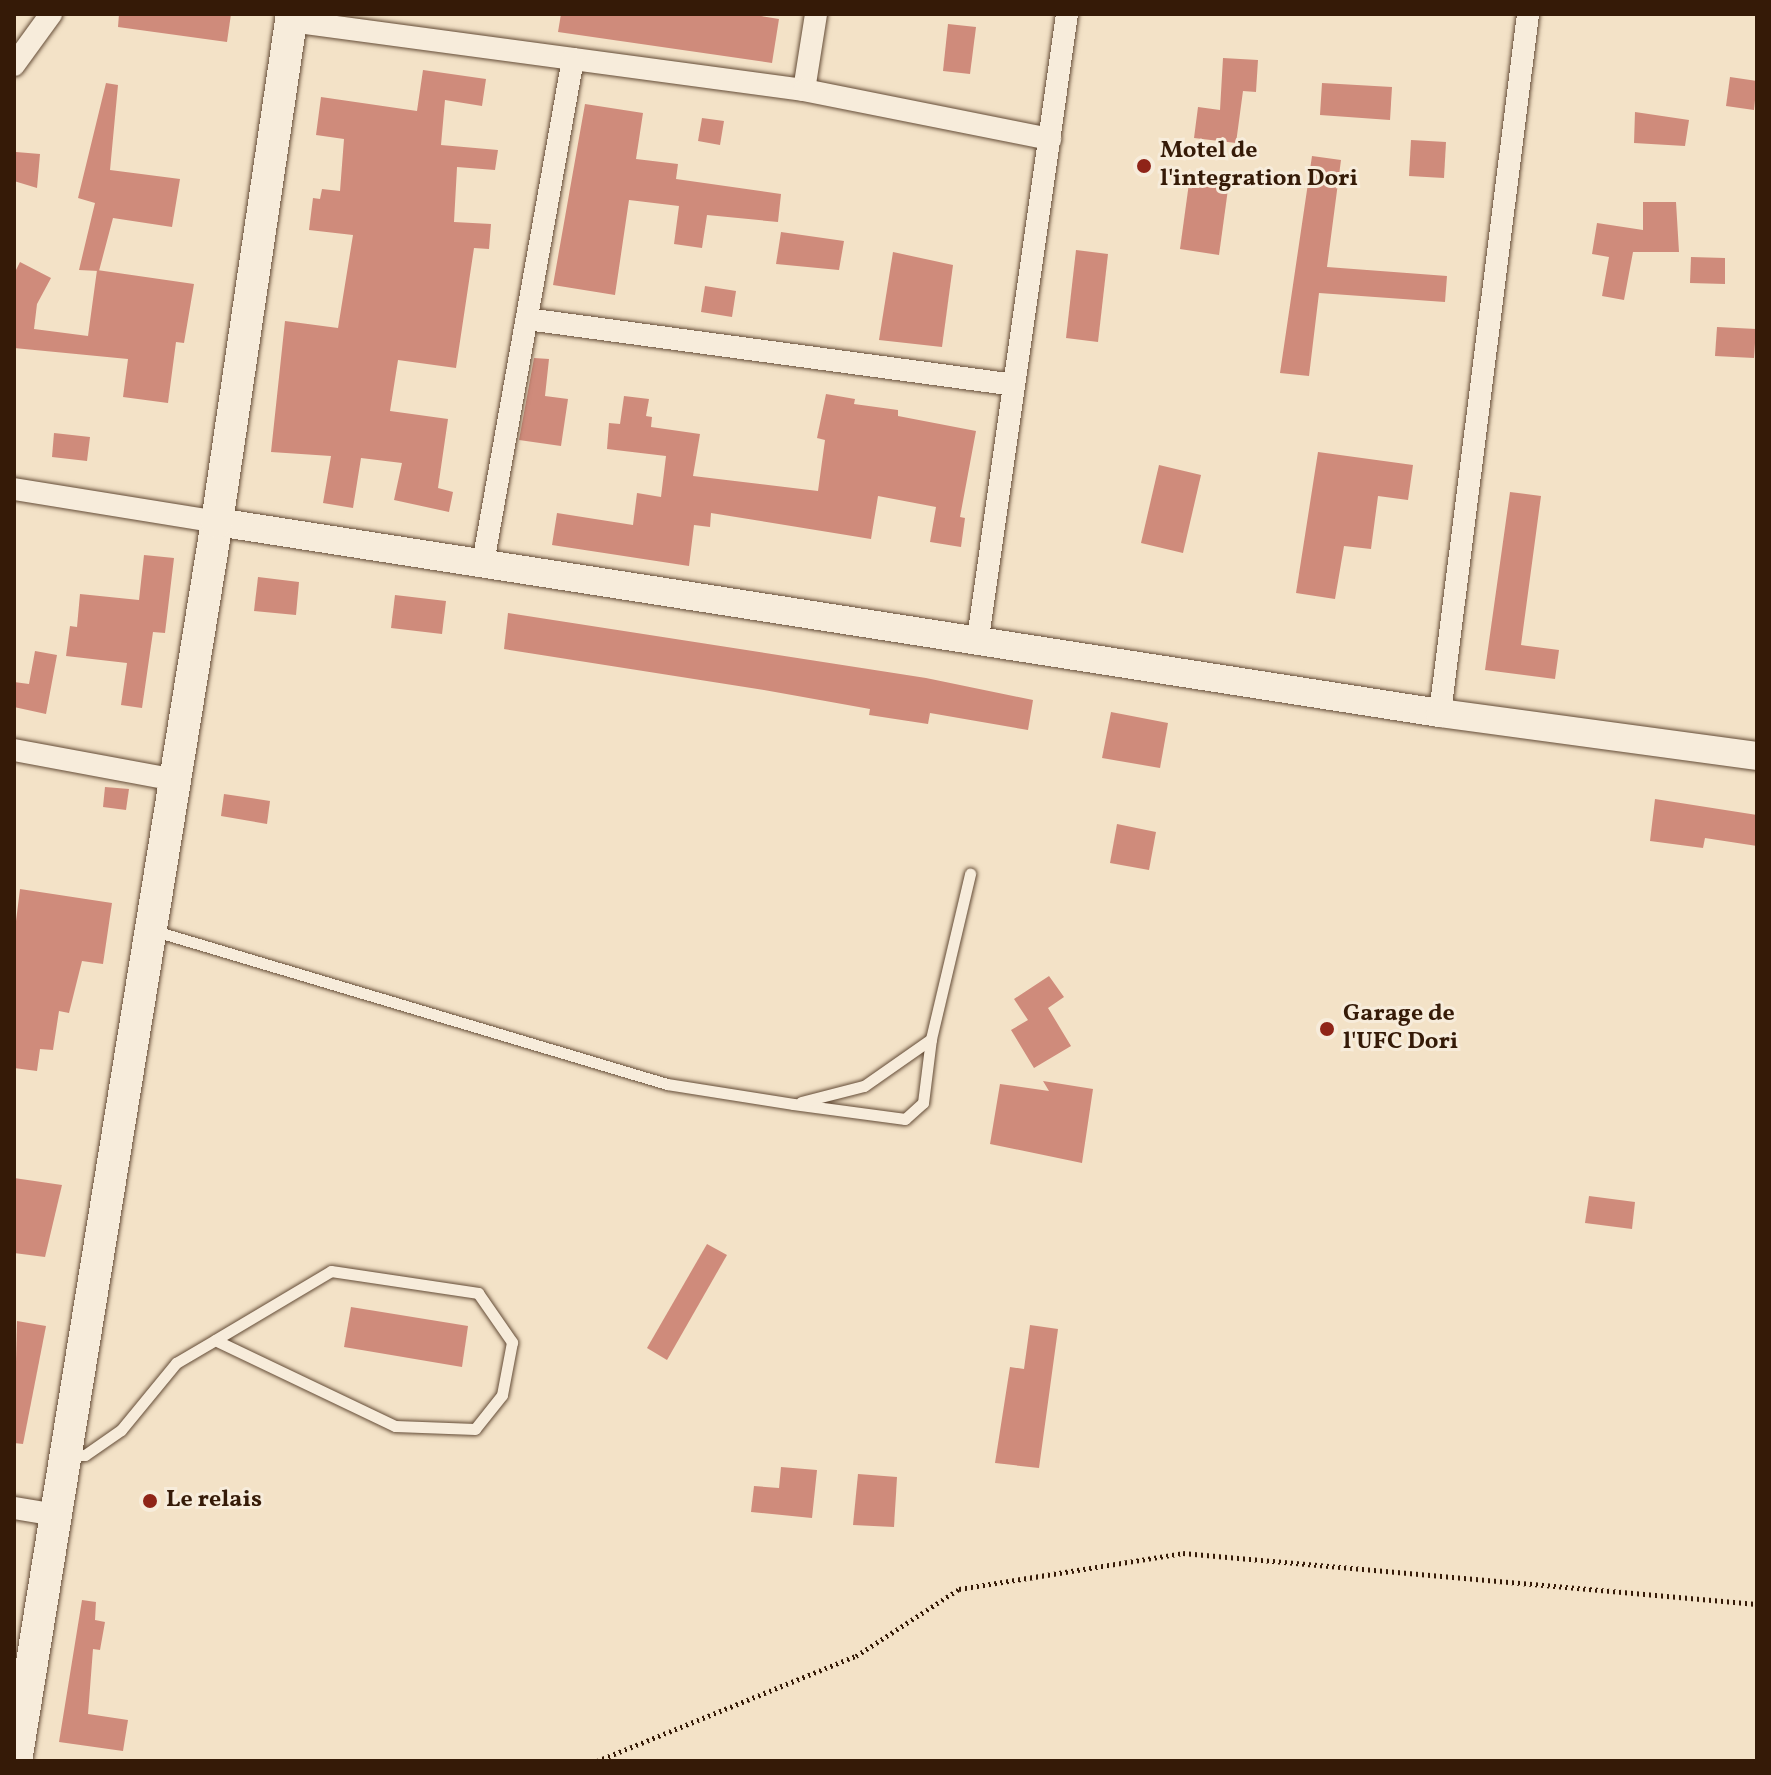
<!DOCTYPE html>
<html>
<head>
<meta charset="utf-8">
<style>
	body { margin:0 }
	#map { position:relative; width:1771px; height:1775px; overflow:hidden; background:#f3e2c7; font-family:Vollkorn,serif }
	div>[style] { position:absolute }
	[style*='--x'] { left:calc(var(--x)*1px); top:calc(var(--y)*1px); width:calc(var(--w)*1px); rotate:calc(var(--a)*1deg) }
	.building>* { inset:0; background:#cf8b7b }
	.path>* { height:5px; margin-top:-2.5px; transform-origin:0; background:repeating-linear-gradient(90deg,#351a07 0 2px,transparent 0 6px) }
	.roads { filter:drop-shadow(0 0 2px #644c37) drop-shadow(0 0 2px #644c37) }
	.service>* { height:11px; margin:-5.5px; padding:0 5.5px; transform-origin:5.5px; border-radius:5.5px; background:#f7ecdb }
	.minor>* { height:22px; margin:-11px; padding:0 11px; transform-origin:11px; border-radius:11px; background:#f7ecdb }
	.tertiary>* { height:28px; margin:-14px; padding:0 14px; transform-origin:14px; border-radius:14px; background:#f7ecdb }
	.secondary>* { height:32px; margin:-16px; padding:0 16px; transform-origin:16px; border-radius:16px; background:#f7ecdb }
	.dots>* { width:22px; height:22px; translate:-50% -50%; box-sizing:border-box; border:4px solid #f7ecdb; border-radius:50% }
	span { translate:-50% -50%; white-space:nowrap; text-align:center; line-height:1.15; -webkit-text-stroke:6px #f7ecdb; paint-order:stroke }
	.poi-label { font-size:24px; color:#351a07; font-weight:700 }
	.left { translate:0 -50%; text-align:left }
	.frame { position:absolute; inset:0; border:16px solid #351a07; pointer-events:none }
</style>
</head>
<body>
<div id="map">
	<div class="building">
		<i style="clip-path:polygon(119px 14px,231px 14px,227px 42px,118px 27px)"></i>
		<i style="clip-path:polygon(561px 14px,749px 14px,779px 19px,772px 63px,558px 32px)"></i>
		<i style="clip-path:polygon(948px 24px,976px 27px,970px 74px,943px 71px)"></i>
		<i style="clip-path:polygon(1223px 58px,1258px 60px,1256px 92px,1243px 91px,1236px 143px,1194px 138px,1198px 107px,1220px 110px)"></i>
		<i style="clip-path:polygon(423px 70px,486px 79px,482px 106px,445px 100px,441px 145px,498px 150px,495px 170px,457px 167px,454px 222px,491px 224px,489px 249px,474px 248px,456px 368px,398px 360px,390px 411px,448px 419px,438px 488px,453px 492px,449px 512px,394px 500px,402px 463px,361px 458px,353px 508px,323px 503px,331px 456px,271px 452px,285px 321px,338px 328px,353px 235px,309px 230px,313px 198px,320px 199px,322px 189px,340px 191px,344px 139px,316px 135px,321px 97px,417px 111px)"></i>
		<i style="clip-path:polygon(1730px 77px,1757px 81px,1754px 110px,1726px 106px)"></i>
		<i style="clip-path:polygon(106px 83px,118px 85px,110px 170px,180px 179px,172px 227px,113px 218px,99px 271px,79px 270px,95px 203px,78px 198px)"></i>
		<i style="clip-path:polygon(1322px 83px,1392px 87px,1390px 120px,1320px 115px)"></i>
		<i style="clip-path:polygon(585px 104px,643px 113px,636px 159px,678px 164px,676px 179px,781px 194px,778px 222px,707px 215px,702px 248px,674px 244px,679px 206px,629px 200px,615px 295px,553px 285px)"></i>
		<i style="clip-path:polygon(1635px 112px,1689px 120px,1685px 146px,1634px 143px)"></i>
		<i style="clip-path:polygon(702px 118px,724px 121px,720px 145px,698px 141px)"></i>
		<i style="clip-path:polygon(1411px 140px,1446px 142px,1444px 178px,1409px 176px)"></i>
		<i style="clip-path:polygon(16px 152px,40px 154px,37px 188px,14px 181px)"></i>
		<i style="clip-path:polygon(1312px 156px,1341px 160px,1327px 267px,1447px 276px,1445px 302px,1319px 293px,1309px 376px,1280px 373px)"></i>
		<i style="clip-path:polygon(1189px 183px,1228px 189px,1219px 255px,1180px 249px)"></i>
		<i style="clip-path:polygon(1643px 202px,1676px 202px,1679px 252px,1633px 252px,1624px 300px,1602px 296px,1609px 257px,1592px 254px,1597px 223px,1643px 230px)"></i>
		<i style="clip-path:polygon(781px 232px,844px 241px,839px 270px,776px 264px)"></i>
		<i style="clip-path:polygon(1076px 250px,1108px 254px,1098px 342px,1066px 338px)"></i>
		<i style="clip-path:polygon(893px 252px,953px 265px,942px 347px,879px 340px)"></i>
		<i style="clip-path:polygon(1691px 257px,1725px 258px,1725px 284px,1690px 283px)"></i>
		<i style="clip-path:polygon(20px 262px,51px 278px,37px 304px,34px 329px,88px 336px,97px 270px,194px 284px,184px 343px,176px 342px,168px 403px,123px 397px,128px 359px,14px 348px,14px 274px)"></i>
		<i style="clip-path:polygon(705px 286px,736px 291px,732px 317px,701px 312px)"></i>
		<i style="clip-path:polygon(1717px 327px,1756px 329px,1754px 358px,1715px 356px)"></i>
		<i style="clip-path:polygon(534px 358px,549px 359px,545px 396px,568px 399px,561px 446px,519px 440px)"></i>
		<i style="clip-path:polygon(826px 394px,855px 399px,854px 404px,898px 410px,898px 416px,976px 431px,960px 517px,965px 518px,961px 547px,930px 542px,936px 507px,878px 496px,871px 539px,711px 513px,710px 527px,694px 525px,689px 566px,552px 545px,557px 513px,633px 525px,637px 493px,661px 497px,666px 456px,607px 449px,609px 423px,620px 424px,624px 396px,649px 399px,646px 416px,652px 417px,651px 427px,700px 434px,693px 476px,818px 491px,825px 440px,817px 438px)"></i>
		<i style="clip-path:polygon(54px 433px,90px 437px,87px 461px,52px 457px)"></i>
		<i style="clip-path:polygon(1318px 452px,1413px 465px,1408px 500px,1378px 496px,1371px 549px,1344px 546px,1335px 599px,1296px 593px)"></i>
		<i style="clip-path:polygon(1159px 465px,1201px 475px,1183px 553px,1141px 543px)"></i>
		<i style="clip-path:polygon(1510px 492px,1541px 496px,1521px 645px,1559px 650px,1555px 679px,1485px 670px)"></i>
		<i style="clip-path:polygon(144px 555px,174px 558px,165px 633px,153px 632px,142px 708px,121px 705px,127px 663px,66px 656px,70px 626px,77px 627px,80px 594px,139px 600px)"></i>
		<i style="clip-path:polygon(258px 577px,299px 582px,296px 615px,254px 611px)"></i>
		<i style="clip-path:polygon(395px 595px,446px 601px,442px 634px,391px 628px)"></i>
		<i style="clip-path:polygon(508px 613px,926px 678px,1033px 700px,1028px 730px,930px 713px,928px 724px,869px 715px,870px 709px,764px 690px,504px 649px)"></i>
		<i style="clip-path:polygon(35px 651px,57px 655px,46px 714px,14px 707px,14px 682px,29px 684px)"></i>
		<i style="clip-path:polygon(1111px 712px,1168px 723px,1160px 768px,1102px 758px)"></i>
		<i style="clip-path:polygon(105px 787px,129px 789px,126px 810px,103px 807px)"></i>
		<i style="clip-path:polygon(224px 794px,270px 801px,267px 824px,221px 816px)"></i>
		<i style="clip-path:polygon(1655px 799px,1757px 815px,1757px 846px,1705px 838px,1703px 848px,1650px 841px)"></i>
		<i style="clip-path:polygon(1117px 824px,1156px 832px,1149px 870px,1110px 863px)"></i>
		<i style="clip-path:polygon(20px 889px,112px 903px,103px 964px,82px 961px,69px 1013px,59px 1011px,53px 1050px,40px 1049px,37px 1071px,14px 1068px,14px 937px)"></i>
		<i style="clip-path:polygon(1049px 976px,1064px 997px,1048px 1008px,1071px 1046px,1034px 1068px,1011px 1030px,1028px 1020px,1014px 999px)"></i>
		<i style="clip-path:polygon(1043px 1081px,1093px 1089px,1082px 1163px,990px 1144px,1000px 1084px,1049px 1091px)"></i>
		<i style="clip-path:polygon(14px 1178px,62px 1185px,45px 1257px,14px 1253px)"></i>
		<i style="clip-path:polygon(1589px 1196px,1635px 1202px,1632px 1229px,1585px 1223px)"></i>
		<i style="clip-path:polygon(707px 1244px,727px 1255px,667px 1360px,647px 1348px)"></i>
		<i style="clip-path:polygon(351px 1307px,468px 1326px,462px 1367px,344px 1347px)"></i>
		<i style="clip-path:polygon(17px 1321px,46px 1326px,23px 1444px,14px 1443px)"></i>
		<i style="clip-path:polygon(1030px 1325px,1058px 1329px,1039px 1468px,995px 1463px,1010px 1367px,1024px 1369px)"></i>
		<i style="clip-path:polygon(781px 1467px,817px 1470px,812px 1518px,751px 1512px,754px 1486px,779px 1488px)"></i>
		<i style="clip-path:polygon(858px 1474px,897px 1477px,894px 1527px,853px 1525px)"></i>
		<i style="clip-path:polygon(82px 1600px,96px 1602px,95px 1620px,105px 1622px,100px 1650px,93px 1649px,88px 1714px,128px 1720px,123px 1751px,59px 1742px)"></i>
	</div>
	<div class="path">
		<i style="--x:597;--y:1761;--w:279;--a:-22.1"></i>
		<i style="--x:856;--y:1656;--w:123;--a:-33"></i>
		<i style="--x:959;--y:1589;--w:227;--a:-9.1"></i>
		<i style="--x:1183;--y:1553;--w:576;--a:5.08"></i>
	</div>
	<div class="roads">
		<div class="service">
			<i style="--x:155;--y:931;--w:534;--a:16.64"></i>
			<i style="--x:667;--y:1084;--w:128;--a:9"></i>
			<i style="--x:793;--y:1104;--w:113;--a:7.6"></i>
			<i style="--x:905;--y:1119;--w:24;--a:-42"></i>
			<i style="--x:923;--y:1103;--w:64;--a:-82.9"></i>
			<i style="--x:801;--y:1102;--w:65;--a:-14.3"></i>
			<i style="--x:864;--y:1086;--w:82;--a:-35"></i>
			<i style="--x:931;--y:1039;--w:170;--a:-76.7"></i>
			<i style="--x:69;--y:1456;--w:16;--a:-4"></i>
			<i style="--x:85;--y:1455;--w:44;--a:-34.8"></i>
			<i style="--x:121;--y:1430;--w:87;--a:-50.6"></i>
			<i style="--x:176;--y:1363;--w:45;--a:-30.5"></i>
			<i style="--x:215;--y:1340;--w:135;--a:-30.7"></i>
			<i style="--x:331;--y:1271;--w:149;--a:8.5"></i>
			<i style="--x:478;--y:1293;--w:60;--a:55.2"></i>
			<i style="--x:512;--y:1342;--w:54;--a:100.7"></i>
			<i style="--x:502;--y:1395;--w:43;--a:128.5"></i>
			<i style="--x:475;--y:1429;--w:80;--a:-177.9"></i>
			<i style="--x:395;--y:1426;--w:199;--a:-154.5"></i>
		</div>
		<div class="minor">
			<i style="--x:291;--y:21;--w:518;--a:7.66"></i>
			<i style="--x:804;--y:90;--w:77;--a:-81"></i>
			<i style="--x:14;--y:65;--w:63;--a:-54"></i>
			<i style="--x:804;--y:90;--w:251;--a:11.3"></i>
			<i style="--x:527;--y:319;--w:491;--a:7.7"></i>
			<i style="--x:14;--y:489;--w:206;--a:9.2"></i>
			<i style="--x:483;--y:563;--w:512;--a:-79.88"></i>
			<i style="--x:978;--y:638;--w:630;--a:-81.88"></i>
			<i style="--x:1440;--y:713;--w:705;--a:-82.82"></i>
			<i style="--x:14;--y:750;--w:165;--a:10.5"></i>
			<i style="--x:14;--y:1508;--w:43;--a:9.5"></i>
		</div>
		<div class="tertiary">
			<i style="--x:217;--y:522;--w:1238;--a:8.88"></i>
			<i style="--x:1440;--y:713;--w:320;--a:7.7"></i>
		</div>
		<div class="secondary">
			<i style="--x:16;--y:1761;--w:1255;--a:-80.79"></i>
			<i style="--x:217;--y:522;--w:514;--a:-81.6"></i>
		</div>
	</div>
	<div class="dots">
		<i style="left:1144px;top:166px;background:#8f2418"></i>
		<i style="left:1327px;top:1029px;background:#8f2418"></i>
		<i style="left:150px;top:1501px;background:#8f2418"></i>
	</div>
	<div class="poi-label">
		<span class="left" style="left:1160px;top:166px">Motel de<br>l'integration Dori</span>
		<span class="left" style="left:1343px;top:1029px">Garage de<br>l'UFC Dori</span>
		<span class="left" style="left:166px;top:1501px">Le relais</span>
	</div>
	<div class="frame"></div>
</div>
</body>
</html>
